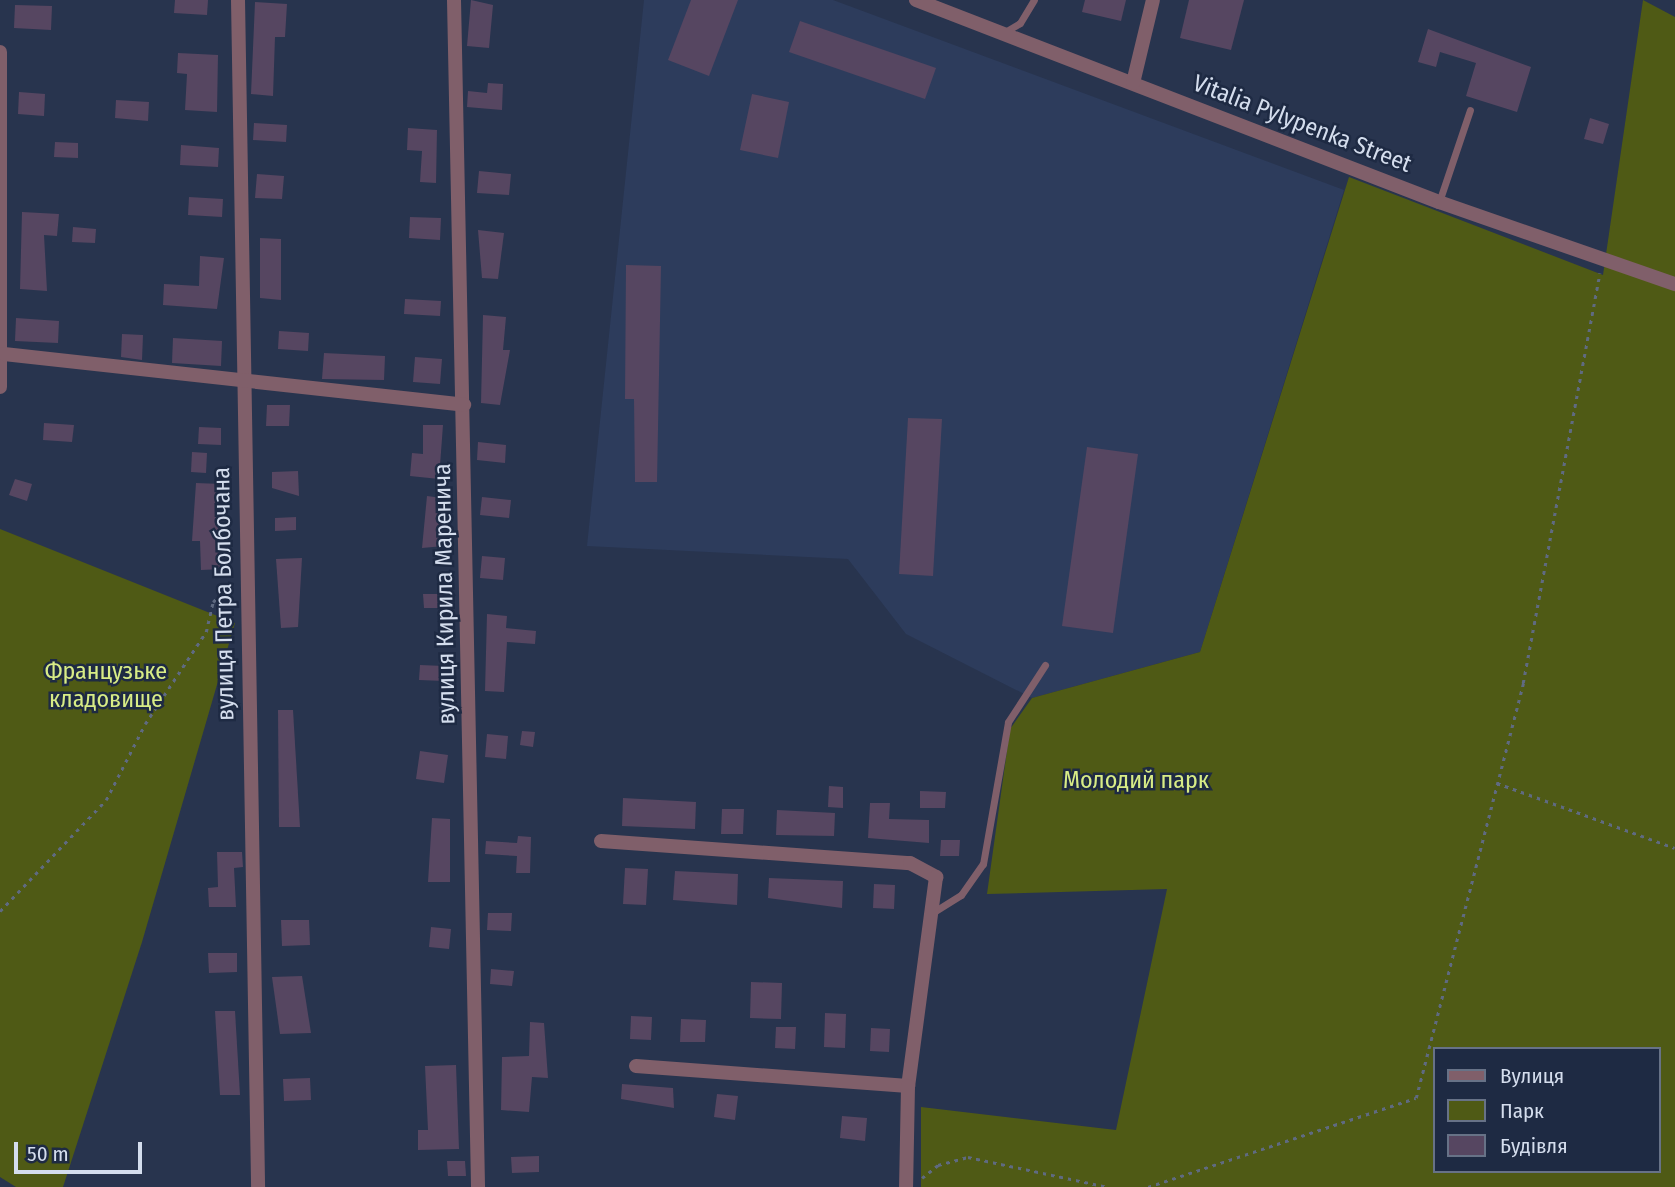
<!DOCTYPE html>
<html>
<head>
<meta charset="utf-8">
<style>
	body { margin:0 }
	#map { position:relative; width:1675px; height:1187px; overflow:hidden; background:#28344e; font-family:"Fira Sans Condensed",sans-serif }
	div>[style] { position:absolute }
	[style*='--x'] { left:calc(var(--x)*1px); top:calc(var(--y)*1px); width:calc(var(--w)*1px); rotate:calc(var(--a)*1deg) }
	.built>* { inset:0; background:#2d3c5c }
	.green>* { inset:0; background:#4f5a15 }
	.building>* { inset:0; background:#564661 }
	.path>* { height:2.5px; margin-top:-1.25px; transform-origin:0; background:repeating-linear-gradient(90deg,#5f6a81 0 3.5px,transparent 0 8.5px) }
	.service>* { height:7px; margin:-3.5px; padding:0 3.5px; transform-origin:3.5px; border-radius:3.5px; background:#805f6a }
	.minor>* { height:14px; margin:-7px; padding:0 7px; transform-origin:7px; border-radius:7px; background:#805f6a }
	span { translate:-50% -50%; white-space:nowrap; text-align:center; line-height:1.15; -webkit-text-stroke:5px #1e2a43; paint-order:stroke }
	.street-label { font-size:24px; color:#d4dded }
	.park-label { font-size:24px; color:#d8ec86 }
	.legend { position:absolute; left:1433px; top:1047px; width:228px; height:126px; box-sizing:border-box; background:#1e2a43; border:2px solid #677287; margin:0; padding:9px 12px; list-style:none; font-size:21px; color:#d4dded }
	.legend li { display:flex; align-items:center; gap:14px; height:35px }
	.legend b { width:35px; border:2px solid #677287 }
	.scale { position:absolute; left:14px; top:1142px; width:128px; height:32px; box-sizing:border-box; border:4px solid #d4dded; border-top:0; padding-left:9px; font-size:21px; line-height:24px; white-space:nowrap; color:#d4dded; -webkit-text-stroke:5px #1e2a43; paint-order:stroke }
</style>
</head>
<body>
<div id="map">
	<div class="built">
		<i style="clip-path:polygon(644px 0,833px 0,1344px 190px,1200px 652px,1032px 698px,906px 634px,848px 559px,587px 546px)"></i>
	</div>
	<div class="green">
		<i style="clip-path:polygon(evenodd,1643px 0,1675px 17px,1675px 1187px,921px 1187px,921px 1107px,1116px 1130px,1167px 889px,987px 894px,1010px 729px,1032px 698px,1200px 652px,1349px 177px,1603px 275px,1643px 0,1435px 1049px,1659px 1049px,1659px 1171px,1435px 1171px,1435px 1049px)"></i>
		<i style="clip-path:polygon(0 529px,235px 623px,142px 942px,63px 1187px,16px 1187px,0 1177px)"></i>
	</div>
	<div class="building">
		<i style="clip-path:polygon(175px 0,208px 0,207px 15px,174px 13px)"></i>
		<i style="clip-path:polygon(471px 0,493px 5px,489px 48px,467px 46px)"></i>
		<i style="clip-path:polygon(691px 0,738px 0,709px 76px,668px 60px)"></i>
		<i style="clip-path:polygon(1085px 0,1126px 0,1121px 21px,1082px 12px)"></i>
		<i style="clip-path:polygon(1189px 0,1244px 0,1231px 50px,1180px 38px)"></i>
		<i style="clip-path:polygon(255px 2px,287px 4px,285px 37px,275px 37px,273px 96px,251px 94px)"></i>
		<i style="clip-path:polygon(15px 5px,52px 6px,51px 30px,14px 28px)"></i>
		<i style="clip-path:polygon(800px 21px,936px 68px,925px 99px,789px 52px)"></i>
		<i style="clip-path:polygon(1428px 29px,1531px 67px,1517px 112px,1466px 96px,1476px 63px,1440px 52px,1436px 67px,1418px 62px)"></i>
		<i style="clip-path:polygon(178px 53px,218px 55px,217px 112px,185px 110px,187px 74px,177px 73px)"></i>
		<i style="clip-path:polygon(488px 83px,503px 84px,502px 110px,467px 107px,468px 91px,487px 93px)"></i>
		<i style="clip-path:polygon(19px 92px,45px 94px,44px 116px,18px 114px)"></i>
		<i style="clip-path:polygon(752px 94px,789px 102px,778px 158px,740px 150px)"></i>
		<i style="clip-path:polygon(116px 100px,149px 102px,148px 121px,115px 118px)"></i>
		<i style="clip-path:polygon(1590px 118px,1609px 124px,1603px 144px,1584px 139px)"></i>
		<i style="clip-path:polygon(254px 123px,287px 125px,286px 142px,253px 140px)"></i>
		<i style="clip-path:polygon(408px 128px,437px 130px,436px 183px,420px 182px,422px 151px,407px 150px)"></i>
		<i style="clip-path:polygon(55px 142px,78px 143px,78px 158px,54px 157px)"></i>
		<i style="clip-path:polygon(181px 145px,219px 148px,218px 167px,180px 165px)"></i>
		<i style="clip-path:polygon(479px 171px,511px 174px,509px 195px,477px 193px)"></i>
		<i style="clip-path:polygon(257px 174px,284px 176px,282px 199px,255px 198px)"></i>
		<i style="clip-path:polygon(189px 197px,223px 199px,222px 217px,188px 215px)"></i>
		<i style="clip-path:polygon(22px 212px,59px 214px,57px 236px,44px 235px,47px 291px,20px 289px)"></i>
		<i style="clip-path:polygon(410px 217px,441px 218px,440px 240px,409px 238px)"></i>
		<i style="clip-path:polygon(73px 227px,96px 229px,95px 243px,72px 242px)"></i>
		<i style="clip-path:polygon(478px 230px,504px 233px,498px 279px,482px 278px)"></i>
		<i style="clip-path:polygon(260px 238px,281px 239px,281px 300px,260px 298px)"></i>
		<i style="clip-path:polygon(200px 256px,224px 258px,217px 309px,163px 305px,164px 284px,199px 286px)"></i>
		<i style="clip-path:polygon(626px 265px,661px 266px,657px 482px,635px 482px,634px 399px,625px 399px)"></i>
		<i style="clip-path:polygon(405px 299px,441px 301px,440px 316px,404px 314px)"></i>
		<i style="clip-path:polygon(483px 315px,506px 317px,503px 350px,510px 350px,500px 405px,481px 403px)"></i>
		<i style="clip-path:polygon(16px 318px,59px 321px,58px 343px,15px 341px)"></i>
		<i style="clip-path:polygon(279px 331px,309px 333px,308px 351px,278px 349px)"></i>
		<i style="clip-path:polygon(122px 334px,143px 335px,142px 360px,121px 357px)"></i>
		<i style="clip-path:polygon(173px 338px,222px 341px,221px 366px,172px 363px)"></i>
		<i style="clip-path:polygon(324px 353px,385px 356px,384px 380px,322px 379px)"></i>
		<i style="clip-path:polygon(415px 357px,442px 359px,440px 384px,413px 382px)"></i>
		<i style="clip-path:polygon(267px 405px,290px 405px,289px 426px,266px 426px)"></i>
		<i style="clip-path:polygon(908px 418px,942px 419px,933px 576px,899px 574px)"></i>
		<i style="clip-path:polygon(44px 423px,74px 425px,72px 442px,43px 440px)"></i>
		<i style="clip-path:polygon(423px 425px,443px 425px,439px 479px,410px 476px,412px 453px,423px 454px)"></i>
		<i style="clip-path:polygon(199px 427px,221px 428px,221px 445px,198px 444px)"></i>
		<i style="clip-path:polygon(478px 442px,506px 445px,505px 463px,477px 460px)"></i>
		<i style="clip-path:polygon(1087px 447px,1138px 454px,1113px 633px,1062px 626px)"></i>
		<i style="clip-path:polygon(192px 452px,207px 453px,206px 473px,191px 472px)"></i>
		<i style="clip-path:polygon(298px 471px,299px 496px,272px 488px,272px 472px)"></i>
		<i style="clip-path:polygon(15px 479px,32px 484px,27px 501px,9px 495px)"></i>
		<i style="clip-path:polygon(196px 483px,221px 484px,223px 569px,201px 570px,200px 541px,192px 541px)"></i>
		<i style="clip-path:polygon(427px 496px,442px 498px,444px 546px,422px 548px)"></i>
		<i style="clip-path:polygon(482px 497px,511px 500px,509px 518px,480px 515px)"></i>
		<i style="clip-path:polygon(296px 517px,296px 530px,275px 531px,275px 518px)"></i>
		<i style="clip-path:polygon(482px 556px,505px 558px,503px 580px,480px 578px)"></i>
		<i style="clip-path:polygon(302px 558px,298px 627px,281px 628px,276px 559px)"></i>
		<i style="clip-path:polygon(423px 594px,443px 594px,444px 608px,424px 608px)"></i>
		<i style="clip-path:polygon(487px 614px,507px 616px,506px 628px,536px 631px,535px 644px,507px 642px,504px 692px,485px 691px)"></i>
		<i style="clip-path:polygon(420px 665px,444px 666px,444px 681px,419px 680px)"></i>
		<i style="clip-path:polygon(278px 710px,293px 710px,300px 827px,279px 827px)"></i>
		<i style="clip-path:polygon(522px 731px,535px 732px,533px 747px,520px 745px)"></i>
		<i style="clip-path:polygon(487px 734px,508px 736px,506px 759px,485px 757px)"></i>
		<i style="clip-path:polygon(420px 751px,448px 755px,444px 783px,416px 779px)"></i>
		<i style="clip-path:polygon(829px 786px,843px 787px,843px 808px,828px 807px)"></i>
		<i style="clip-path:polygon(920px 791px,946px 792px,945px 808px,920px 808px)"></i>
		<i style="clip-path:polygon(623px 798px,696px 802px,695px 829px,622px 826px)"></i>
		<i style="clip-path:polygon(870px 803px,890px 803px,889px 819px,929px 820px,929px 843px,868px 838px)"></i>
		<i style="clip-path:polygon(722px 809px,744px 809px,743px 834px,721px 834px)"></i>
		<i style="clip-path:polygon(777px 810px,835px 813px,834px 836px,776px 835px)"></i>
		<i style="clip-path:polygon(432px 818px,450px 819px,450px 882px,428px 882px)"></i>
		<i style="clip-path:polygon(518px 836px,531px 837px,530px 873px,516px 873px,517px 856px,485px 854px,486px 841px,517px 843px)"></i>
		<i style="clip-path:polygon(941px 840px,960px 840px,959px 856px,940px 856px)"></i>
		<i style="clip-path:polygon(217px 852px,242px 852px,243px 867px,234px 868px,236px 907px,209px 907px,208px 888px,218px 887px)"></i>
		<i style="clip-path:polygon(625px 868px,648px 869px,646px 905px,623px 904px)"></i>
		<i style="clip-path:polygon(675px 871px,738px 874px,737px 905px,673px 900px)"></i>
		<i style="clip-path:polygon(769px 878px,843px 881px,842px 908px,768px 898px)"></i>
		<i style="clip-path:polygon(874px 884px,895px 885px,894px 909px,873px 908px)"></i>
		<i style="clip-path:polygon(488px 913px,512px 913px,511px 931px,487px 930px)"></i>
		<i style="clip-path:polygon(281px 920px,309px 920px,310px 945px,282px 946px)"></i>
		<i style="clip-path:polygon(431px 927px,451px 929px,449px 949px,429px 947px)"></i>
		<i style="clip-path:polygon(208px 953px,237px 953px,237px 972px,209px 973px)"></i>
		<i style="clip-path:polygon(491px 969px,514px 971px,512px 986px,490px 984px)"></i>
		<i style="clip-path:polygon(302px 976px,311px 1033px,280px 1034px,272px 977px)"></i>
		<i style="clip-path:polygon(751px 982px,782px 983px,781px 1019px,750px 1018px)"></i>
		<i style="clip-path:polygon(215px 1011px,235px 1011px,240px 1095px,220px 1095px)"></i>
		<i style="clip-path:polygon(825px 1013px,846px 1014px,845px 1048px,824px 1047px)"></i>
		<i style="clip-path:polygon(631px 1016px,652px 1017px,651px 1040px,630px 1039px)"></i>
		<i style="clip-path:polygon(681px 1019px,706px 1020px,705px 1042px,680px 1042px)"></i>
		<i style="clip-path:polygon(530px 1022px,544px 1023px,548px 1078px,532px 1077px,529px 1112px,501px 1110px,502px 1057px,529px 1056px)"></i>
		<i style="clip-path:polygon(776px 1027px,796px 1027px,795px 1049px,775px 1048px)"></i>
		<i style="clip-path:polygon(871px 1028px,890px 1029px,889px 1052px,870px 1051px)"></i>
		<i style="clip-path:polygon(456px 1065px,459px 1149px,418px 1150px,418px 1130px,428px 1130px,425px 1066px)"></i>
		<i style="clip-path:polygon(310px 1078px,311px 1100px,284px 1101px,283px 1079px)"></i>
		<i style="clip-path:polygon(622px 1084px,673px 1088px,674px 1108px,621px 1099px)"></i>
		<i style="clip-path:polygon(717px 1094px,738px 1096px,735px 1120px,714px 1117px)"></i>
		<i style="clip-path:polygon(842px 1116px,867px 1118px,865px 1141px,840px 1138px)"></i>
		<i style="clip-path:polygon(539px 1156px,539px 1172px,512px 1173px,511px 1157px)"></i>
		<i style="clip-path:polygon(447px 1161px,465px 1161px,466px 1176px,448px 1176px)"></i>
	</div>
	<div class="path">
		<i style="--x:1497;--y:783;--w:189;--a:20.1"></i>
		<i style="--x:0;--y:911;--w:153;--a:-46.3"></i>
		<i style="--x:106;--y:800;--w:85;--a:-62.8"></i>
		<i style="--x:145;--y:724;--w:110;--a:-56.5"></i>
		<i style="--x:206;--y:632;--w:31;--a:-77"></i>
		<i style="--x:213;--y:602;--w:25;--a:-45"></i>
		<i style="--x:922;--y:1178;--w:21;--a:-39"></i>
		<i style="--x:938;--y:1165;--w:31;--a:-15"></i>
		<i style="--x:968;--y:1157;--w:143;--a:12.1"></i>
		<i style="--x:1148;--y:1187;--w:282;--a:-18.4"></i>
		<i style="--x:1416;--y:1098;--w:429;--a:-75.5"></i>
		<i style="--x:1523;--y:683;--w:417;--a:-79.4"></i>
	</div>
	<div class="service">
		<i style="--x:1005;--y:32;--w:17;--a:-31"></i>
		<i style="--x:1020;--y:23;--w:27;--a:-59"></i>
		<i style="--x:1439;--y:202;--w:97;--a:-71.4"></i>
		<i style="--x:932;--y:913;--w:34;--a:-32"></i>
		<i style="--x:961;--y:895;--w:38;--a:-55"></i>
		<i style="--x:983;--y:864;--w:144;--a:-80"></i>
		<i style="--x:1008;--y:722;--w:68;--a:-57"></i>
	</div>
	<div class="minor">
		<i style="--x:238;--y:0;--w:1187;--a:89.03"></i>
		<i style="--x:454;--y:0;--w:1187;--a:88.84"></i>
		<i style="--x:916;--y:0;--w:561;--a:21.12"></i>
		<i style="--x:1439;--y:202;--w:250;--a:19.2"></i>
		<i style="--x:0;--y:52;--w:335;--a:90"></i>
		<i style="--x:1133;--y:83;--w:85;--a:-76.5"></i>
		<i style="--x:4;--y:354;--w:463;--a:6.3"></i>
		<i style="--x:601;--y:841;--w:310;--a:4.1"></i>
		<i style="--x:910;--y:863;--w:30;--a:28"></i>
		<i style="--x:936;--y:877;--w:211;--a:97.6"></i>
		<i style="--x:636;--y:1066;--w:273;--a:4.2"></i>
		<i style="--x:908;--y:1086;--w:101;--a:91.1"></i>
	</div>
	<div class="street-label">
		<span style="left:1302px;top:124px;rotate:21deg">Vitalia Pylypenka Street</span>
		<span style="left:224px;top:594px;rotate:-91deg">вулиця Петра Болбочана</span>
		<span style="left:445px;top:594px;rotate:-91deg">вулиця Кирила Маренича</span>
	</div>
	<div class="park-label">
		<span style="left:106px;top:686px">Французьке<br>кладовище</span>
		<span style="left:1136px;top:781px">Молодий парк</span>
	</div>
	<ul class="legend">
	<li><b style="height:9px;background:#805f6a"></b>Вулиця</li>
	<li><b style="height:19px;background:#4f5a15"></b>Парк</li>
	<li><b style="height:19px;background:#564661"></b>Будівля</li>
	</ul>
	<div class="scale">50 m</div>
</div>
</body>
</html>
